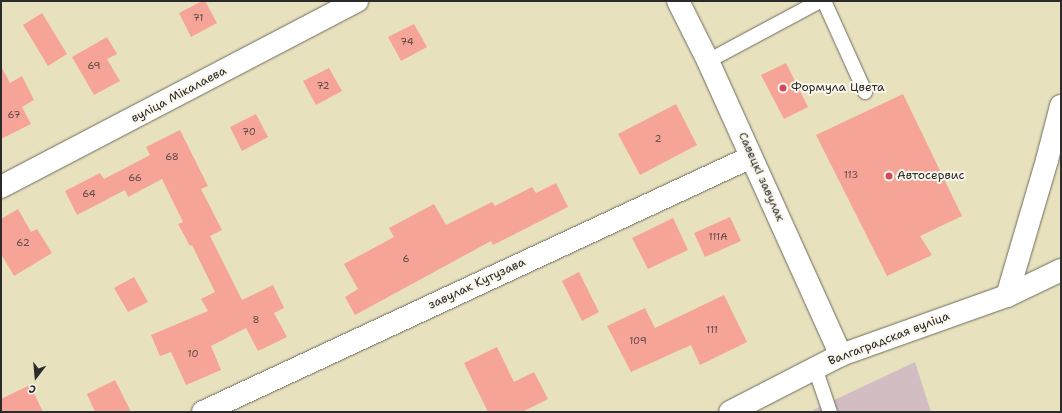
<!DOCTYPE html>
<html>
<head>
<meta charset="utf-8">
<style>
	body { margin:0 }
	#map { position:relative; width:1062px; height:413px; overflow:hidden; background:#e8e1be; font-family:"Shantell Sans",sans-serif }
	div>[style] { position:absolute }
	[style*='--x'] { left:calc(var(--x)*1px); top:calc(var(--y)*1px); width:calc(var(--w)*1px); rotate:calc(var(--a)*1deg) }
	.industrial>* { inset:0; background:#d2bec2 }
	.building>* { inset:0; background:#f6a498 }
	.roads { filter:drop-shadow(0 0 1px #6d6b5e) drop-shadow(0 0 1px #6d6b5e) }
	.service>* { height:14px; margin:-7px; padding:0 7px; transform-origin:7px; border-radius:7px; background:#fff }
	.minor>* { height:22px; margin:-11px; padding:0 11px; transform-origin:11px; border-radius:11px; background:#fff }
	.tertiary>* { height:22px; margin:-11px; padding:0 11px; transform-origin:11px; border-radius:11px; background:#fff }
	.dots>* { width:11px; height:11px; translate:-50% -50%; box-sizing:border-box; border:2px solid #fbf7ec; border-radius:50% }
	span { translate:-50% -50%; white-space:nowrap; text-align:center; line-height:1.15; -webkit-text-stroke:4px #fbf7ec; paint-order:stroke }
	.number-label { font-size:10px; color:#5e4946 }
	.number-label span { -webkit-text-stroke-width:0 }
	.poi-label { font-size:12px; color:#2b2b2b }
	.left { translate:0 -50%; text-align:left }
	.street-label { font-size:12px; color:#2b2b2b }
	.frame { position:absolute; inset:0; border:2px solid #2b2b2b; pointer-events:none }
	.north { position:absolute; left:16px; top:357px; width:40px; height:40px; -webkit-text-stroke:3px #fbf7ec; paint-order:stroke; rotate:196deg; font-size:11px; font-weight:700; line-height:16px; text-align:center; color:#2b2b2b }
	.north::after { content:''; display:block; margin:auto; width:14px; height:18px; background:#2b2b2b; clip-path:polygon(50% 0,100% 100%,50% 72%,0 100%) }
</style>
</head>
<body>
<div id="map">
	<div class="industrial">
		<i style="clip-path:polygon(915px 362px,931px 412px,814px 412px,813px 410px)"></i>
	</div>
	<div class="building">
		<i style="clip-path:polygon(202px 1px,205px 1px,217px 23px,191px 37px,179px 13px)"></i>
		<i style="clip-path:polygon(42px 13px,67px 54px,48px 66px,23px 25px)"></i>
		<i style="clip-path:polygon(414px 24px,427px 47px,401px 61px,388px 37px)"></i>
		<i style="clip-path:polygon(107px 37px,117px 54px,107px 59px,120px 81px,94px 95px,72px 57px)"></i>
		<i style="clip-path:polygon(786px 63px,808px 107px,784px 119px,761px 75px)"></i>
		<i style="clip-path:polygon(1px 66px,10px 83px,22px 76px,34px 100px,22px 107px,31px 124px,1px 139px)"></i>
		<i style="clip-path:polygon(329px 68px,342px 91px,316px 105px,303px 81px)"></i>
		<i style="clip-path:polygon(903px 94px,962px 216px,920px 236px,932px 255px,887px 276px,816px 135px)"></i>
		<i style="clip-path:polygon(676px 104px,697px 145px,640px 175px,618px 134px)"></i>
		<i style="clip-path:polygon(256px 114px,268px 137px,242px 151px,230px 127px)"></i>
		<i style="clip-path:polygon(180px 130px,208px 186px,201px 189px,222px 230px,210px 236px,242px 300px,273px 285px,284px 308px,274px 313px,287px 337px,258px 351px,246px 328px,211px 346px,221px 370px,186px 385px,171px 352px,160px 356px,151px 335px,208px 311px,201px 299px,215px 292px,192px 245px,190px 246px,178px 224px,183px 222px,162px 179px,128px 197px,125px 190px,77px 215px,65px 191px,100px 173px,104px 179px,150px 155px,146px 147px)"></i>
		<i style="clip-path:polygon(556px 183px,568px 207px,493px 245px,491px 241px,355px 315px,345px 297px,358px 289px,344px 264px,394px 237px,389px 228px,434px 204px,446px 225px,492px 202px,495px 206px,532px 187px,536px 193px)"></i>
		<i style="clip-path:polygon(18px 209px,31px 232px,37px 229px,52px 253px,14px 276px,1px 254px,1px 219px)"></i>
		<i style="clip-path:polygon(730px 217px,741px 241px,705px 257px,694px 233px)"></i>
		<i style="clip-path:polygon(673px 218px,688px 250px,648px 269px,632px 238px)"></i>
		<i style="clip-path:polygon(579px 272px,599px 312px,582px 321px,562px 281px)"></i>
		<i style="clip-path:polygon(134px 277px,148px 302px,128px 312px,114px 288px)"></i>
		<i style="clip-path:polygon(724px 295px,747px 342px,700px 365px,691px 345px,631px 372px,607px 326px,645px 308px,655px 328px)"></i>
		<i style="clip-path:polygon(497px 347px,514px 382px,534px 372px,548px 399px,522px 412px,488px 412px,464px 363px)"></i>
		<i style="clip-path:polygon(115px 380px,131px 412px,95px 412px,87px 394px)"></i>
		<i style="clip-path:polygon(30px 385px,43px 412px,1px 412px,1px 399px)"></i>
	</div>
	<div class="roads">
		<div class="service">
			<i style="--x:824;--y:1;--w:100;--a:65.7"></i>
			<i style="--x:708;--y:61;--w:127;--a:-28.2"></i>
			<i style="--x:815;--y:368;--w:46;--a:71.2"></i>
		</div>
		<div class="minor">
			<i style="--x:1;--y:187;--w:402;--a:-27.6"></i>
			<i style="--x:1007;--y:296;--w:142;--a:-73.6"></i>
			<i style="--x:1047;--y:160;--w:56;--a:-75.5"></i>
			<i style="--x:203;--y:412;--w:604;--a:-24.95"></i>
		</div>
		<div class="tertiary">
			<i style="--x:678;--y:1;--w:67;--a:63.4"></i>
			<i style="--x:708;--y:61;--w:323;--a:65.7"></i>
			<i style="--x:730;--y:412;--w:125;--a:-27.2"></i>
			<i style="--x:841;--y:355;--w:176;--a:-19.6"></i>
			<i style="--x:1007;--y:296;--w:60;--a:-25.7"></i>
		</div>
	</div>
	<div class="dots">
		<i style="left:783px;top:88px;background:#d1495b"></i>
		<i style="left:889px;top:176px;background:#d1495b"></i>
	</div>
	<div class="number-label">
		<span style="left:198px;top:18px">71</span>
		<span style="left:407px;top:42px">74</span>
		<span style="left:94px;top:66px">69</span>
		<span style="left:323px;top:86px">72</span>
		<span style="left:14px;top:115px">67</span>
		<span style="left:249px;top:132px">70</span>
		<span style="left:658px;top:139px">2</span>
		<span style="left:172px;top:157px">68</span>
		<span style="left:851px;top:175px">113</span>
		<span style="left:135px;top:178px">66</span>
		<span style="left:89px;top:194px">64</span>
		<span style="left:718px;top:237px">111А</span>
		<span style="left:23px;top:243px">62</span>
		<span style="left:406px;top:259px">6</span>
		<span style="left:256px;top:320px">8</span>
		<span style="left:712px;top:330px">111</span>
		<span style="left:638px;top:341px">109</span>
		<span style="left:193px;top:354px">10</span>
	</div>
	<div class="poi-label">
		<span class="left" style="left:791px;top:88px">Формула Цвета</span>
		<span class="left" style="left:897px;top:176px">Автосервис</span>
	</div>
	<div class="street-label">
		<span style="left:179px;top:95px;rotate:-28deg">вуліца Мікалаева</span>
		<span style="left:761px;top:177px;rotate:66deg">Савецкі завулак</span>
		<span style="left:477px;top:284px;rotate:-25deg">завулак Кутузава</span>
		<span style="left:889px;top:339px;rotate:-21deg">Валгаградская вуліца</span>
	</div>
	<div class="frame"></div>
	<div class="north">С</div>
</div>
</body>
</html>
